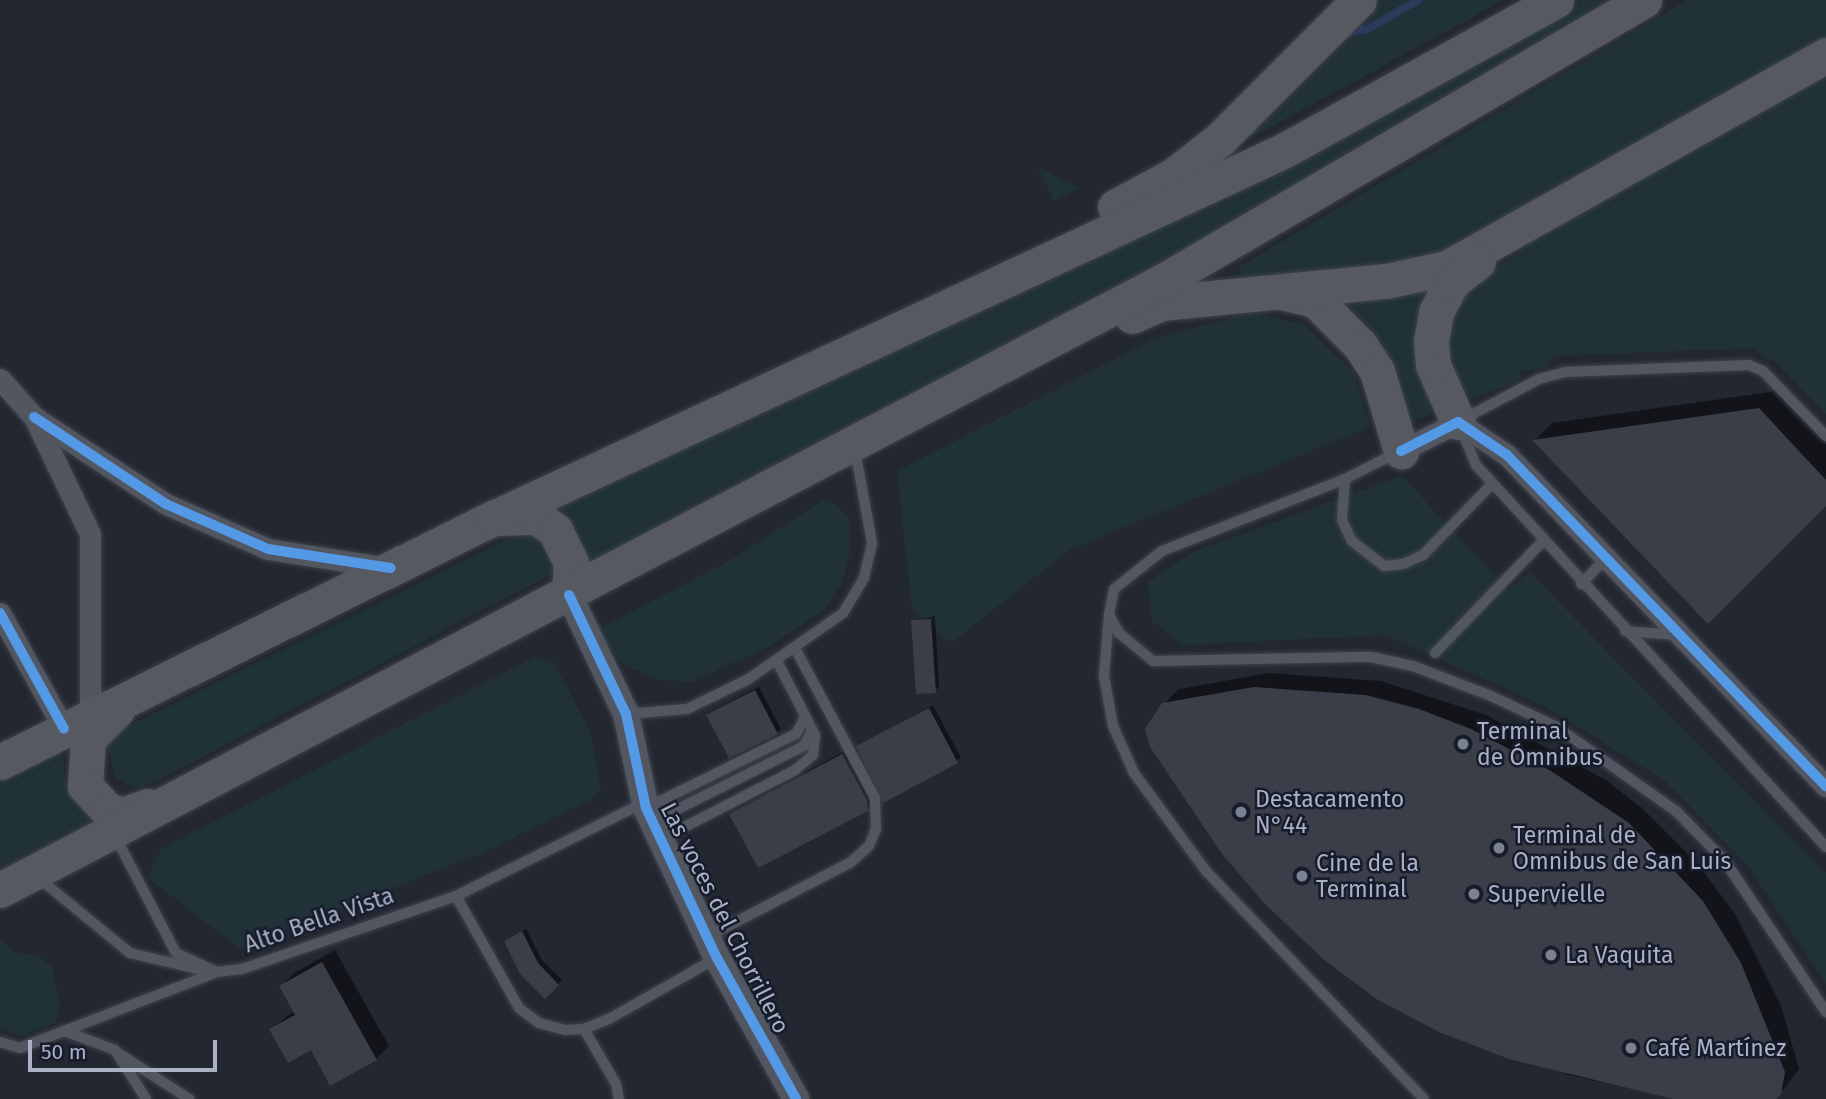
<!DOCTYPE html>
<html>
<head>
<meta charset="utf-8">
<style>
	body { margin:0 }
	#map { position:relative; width:1826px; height:1099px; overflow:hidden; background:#232731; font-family:"Fira Sans",sans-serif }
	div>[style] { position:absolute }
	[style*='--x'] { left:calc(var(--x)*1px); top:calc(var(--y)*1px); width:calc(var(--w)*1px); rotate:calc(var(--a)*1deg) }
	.green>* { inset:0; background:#203137 }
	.shadow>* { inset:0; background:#0007 }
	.stream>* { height:8px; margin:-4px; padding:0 4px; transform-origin:4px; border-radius:4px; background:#2c395a }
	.building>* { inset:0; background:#3b3e48 }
	.roads { filter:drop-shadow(0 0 2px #3f424a) drop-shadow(0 0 2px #3f424a) }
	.service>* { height:10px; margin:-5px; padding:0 5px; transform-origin:5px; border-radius:5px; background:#525660 }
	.minor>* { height:21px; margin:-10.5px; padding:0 10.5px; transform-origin:10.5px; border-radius:10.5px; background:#525660 }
	.tertiary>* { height:26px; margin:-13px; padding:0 13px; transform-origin:13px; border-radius:13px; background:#525660 }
	.trunk>* { height:35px; margin:-17.5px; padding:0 17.5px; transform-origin:17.5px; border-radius:17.5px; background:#565960 }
	.cycleway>* { height:10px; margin:-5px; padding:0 5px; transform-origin:5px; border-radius:5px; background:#5399e6 }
	.dots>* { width:19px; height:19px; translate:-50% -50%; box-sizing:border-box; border:4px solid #161c2b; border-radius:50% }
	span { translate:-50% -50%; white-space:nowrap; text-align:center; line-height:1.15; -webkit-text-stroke:5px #161c2b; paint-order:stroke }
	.poi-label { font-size:23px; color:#aab1c5 }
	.left { translate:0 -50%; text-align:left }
	.street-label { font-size:23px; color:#aab1c5 }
	.scale { position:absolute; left:28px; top:1040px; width:189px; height:32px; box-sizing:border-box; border:4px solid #aab1c5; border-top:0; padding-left:9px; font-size:21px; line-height:24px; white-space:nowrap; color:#aab1c5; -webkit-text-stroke:5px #161c2b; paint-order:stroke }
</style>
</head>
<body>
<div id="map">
	<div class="green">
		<i style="clip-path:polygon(1377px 0,1504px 0,1208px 161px,1339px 29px)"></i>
		<i style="clip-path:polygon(1582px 0,1615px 0,1248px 217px,587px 571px,574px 529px,549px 508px,1283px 163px)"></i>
		<i style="clip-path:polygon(1687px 0,1826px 0,1826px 39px,1459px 248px,1412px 263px,1242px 279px,1239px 267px)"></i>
		<i style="clip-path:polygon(1826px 72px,1826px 414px,1772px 359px,1764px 360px,1755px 348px,1554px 356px,1547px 368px,1521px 371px,1519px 381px,1460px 403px,1448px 358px,1447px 330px,1455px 305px,1472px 287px,1531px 242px)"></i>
		<i style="clip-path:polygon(1038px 167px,1079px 189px,1054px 201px)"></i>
		<i style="clip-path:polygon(1434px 286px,1418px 342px,1431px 414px,1410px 423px,1397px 369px,1333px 300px)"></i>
		<i style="clip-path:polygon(1253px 312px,1306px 326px,1355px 374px,1370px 427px,1071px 549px,951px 643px,912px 609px,897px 471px,1157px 337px)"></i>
		<i style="clip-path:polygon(1402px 476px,1508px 590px,1529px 572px,1826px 873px,1826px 984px,1749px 867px,1663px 779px,1540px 704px,1386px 635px,1182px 645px,1152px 621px,1148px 582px,1193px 552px)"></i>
		<i style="clip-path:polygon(824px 500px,838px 506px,850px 519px,850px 552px,843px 580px,824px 610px,775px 643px,692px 682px,661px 680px,626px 666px,607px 647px,602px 627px,726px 563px)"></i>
		<i style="clip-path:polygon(527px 534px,543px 535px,555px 544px,554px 573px,153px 783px,137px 789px,115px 778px,108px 747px,118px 731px,505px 540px)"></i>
		<i style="clip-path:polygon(536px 656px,555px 664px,590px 731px,601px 789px,592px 799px,475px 856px,239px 948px,147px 877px,161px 849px)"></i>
		<i style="clip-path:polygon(62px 744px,65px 780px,73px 799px,99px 826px,0 876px,0 776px)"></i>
		<i style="clip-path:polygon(0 938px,11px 951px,39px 957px,52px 967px,60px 1007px,55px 1023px,21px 1036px,0 1028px)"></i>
	</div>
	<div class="shadow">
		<i style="clip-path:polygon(1777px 391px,1826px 444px,1826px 504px,1535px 440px,1552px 423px)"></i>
		<i style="clip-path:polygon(935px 616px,939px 687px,935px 691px,913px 621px)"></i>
		<i style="clip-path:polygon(1269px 673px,1381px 681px,1486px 715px,1606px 780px,1643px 809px,1697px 863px,1735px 914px,1781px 1006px,1799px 1069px,1787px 1085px,1774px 1099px,1667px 1096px,1573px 1076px,1440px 1030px,1164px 704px,1179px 689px)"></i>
		<i style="clip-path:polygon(759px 687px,781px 729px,777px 733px,712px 712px)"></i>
		<i style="clip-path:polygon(933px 705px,961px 758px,884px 800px,858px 747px)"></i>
		<i style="clip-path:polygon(850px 748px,874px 802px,866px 809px,731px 814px)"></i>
		<i style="clip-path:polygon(526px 929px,542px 960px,562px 980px,545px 997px,506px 941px)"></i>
		<i style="clip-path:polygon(335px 950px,389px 1046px,376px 1059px,311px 1048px,271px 1029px,294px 1011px,281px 986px,294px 973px)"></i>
	</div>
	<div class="stream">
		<i style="--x:1346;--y:33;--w:22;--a:-10"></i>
		<i style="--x:1368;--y:29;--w:58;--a:-30.1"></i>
	</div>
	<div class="building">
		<i style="clip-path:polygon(1759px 408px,1826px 480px,1826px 506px,1708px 624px,1532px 440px)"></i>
		<i style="clip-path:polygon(931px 619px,936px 693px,916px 694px,911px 620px)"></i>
		<i style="clip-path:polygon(1254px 687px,1366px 695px,1419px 709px,1471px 729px,1551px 771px,1629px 823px,1703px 901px,1741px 963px,1785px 1072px,1781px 1094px,1776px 1099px,1673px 1099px,1509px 1059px,1439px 1032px,1378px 1000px,1323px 959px,1264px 903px,1222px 854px,1150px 747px,1145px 729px,1162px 703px)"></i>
		<i style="clip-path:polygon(755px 690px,778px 734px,729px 758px,706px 715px)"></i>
		<i style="clip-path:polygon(929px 708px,958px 763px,883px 803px,856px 746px)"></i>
		<i style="clip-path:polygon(842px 754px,867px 800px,868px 811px,758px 868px,729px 814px)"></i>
		<i style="clip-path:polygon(522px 931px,538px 963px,559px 985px,545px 999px,520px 974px,504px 941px)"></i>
		<i style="clip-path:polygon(322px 962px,377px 1060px,330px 1086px,311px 1050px,288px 1063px,269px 1029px,295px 1015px,279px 986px)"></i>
	</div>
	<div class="roads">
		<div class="service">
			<i style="--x:1826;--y:436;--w:91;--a:-134.1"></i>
			<i style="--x:1763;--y:371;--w:15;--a:-157"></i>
			<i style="--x:1749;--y:365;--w:184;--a:177.8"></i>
			<i style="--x:1565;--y:372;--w:27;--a:165"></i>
			<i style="--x:1539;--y:379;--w:92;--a:152"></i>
			<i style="--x:1458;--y:422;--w:47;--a:67.3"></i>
			<i style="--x:1476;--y:465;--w:518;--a:47.5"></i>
			<i style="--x:1396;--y:453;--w:57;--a:153"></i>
			<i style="--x:1345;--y:479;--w:197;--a:158.5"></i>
			<i style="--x:1162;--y:551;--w:61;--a:141.6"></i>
			<i style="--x:1114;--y:589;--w:26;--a:101"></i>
			<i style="--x:1109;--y:615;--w:21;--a:61"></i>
			<i style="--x:1119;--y:633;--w:44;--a:39.5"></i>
			<i style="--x:1153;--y:661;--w:218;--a:-1.1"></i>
			<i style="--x:1371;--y:657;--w:43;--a:12.1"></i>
			<i style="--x:1413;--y:666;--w:84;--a:21"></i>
			<i style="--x:1491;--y:696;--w:73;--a:25.2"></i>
			<i style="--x:1557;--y:727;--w:147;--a:35.3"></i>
			<i style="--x:1677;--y:812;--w:69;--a:45.6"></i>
			<i style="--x:1725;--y:861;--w:182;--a:56.2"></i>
			<i style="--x:1345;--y:479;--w:41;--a:94.2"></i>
			<i style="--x:1342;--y:520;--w:23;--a:65"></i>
			<i style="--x:1352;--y:541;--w:41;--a:38"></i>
			<i style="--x:1384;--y:566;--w:19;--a:-6"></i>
			<i style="--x:1403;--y:564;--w:22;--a:-24"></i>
			<i style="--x:1423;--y:555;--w:99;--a:-45.8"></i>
			<i style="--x:1581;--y:584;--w:36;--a:-46"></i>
			<i style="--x:1109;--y:615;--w:61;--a:94.7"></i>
			<i style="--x:1104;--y:676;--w:51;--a:79.8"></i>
			<i style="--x:1113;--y:726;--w:51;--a:65.9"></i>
			<i style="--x:1134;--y:773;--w:122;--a:53.7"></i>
			<i style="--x:1206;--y:871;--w:315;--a:46.3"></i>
			<i style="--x:1625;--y:631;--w:51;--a:4.5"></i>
			<i style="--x:1435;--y:653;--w:154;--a:-46.1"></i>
			<i style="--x:626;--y:714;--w:61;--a:-4.7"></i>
			<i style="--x:687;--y:709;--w:67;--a:-25.8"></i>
			<i style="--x:747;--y:680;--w:117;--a:-34.9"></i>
			<i style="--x:843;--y:613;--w:41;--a:-59"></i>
			<i style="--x:864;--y:578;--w:36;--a:-77"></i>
			<i style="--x:872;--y:543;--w:96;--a:-100.3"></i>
			<i style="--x:646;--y:808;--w:167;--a:-26.3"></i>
			<i style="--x:796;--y:734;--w:19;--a:-62"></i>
			<i style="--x:652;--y:822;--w:170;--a:-26.6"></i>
			<i style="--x:804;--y:746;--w:16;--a:-63"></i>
			<i style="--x:114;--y:834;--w:134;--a:62.5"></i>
			<i style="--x:176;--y:953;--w:45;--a:24.9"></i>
			<i style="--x:661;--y:839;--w:151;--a:-27.2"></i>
			<i style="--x:795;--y:770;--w:23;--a:-40"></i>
			<i style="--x:813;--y:755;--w:20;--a:-84"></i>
			<i style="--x:815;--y:735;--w:83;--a:-117.2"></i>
			<i style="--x:36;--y:876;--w:122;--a:39.3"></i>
			<i style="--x:130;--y:953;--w:79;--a:13.2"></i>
			<i style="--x:456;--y:896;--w:129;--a:60.6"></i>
			<i style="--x:519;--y:1008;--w:25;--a:37"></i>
			<i style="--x:539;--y:1023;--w:27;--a:15"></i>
			<i style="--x:565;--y:1030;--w:19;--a:-3"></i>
			<i style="--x:584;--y:1029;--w:27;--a:-22"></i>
			<i style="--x:609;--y:1019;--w:124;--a:-29.5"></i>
			<i style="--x:707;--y:937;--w:162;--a:-27.5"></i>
			<i style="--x:851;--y:862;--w:24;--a:-42"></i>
			<i style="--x:869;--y:846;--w:18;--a:-68"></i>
			<i style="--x:876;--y:829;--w:31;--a:-92"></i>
			<i style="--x:875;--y:798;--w:168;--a:-118.1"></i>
			<i style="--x:584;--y:1029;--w:64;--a:59.8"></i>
			<i style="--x:616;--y:1084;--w:15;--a:79"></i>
			<i style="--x:67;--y:1032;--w:51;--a:20.6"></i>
			<i style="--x:115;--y:1050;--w:58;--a:57.7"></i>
			<i style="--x:0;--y:1042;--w:21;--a:17"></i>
			<i style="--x:20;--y:1048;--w:211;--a:-21.1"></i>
			<i style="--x:217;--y:972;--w:25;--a:-7"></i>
			<i style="--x:242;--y:969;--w:226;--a:-18.8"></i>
			<i style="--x:456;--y:896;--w:209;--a:-26.4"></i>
			<i style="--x:118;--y:1053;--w:85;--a:32.9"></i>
		</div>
		<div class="minor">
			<i style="--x:0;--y:379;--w:51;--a:48.2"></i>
			<i style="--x:34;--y:417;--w:130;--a:64.4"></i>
			<i style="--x:90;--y:534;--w:182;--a:90"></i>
			<i style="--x:34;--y:417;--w:158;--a:33.4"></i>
			<i style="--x:166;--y:504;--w:111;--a:23.8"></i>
			<i style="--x:268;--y:549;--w:123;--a:8.9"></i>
			<i style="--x:1401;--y:451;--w:64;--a:-27"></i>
			<i style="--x:1458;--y:422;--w:59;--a:34"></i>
			<i style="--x:1507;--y:455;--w:460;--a:46.1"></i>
			<i style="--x:0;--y:613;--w:132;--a:61.1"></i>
		</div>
		<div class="tertiary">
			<i style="--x:569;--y:595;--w:132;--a:64.4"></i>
			<i style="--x:626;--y:714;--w:96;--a:78"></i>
			<i style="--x:646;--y:808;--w:166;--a:64.7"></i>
			<i style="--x:717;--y:958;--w:162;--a:60.7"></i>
		</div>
		<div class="trunk">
			<i style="--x:1115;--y:207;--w:67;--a:-28.5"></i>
			<i style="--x:1174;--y:175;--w:60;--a:-38.2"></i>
			<i style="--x:1221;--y:138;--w:195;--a:-45"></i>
			<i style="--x:1285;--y:293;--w:31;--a:13"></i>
			<i style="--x:1315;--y:300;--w:64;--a:45"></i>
			<i style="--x:1360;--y:345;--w:31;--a:57"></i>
			<i style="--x:1377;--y:371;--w:84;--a:73.3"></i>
			<i style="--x:1132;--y:316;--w:32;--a:-24"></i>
			<i style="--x:1161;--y:303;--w:226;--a:-5.6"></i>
			<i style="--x:1386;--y:281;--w:62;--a:-12"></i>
			<i style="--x:1447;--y:268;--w:435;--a:-29.3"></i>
			<i style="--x:1458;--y:422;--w:62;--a:-113.7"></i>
			<i style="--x:1433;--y:365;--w:24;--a:-95"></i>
			<i style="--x:1431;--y:341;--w:29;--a:-80"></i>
			<i style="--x:1436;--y:312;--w:34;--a:-62"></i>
			<i style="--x:1452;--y:282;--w:33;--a:-38"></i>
			<i style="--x:499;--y:518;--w:38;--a:-2"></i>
			<i style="--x:537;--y:517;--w:22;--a:36"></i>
			<i style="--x:555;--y:530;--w:37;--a:64"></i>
			<i style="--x:571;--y:563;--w:32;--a:94"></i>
			<i style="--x:117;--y:710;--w:41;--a:135"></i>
			<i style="--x:88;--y:739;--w:47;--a:93.7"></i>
			<i style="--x:85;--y:786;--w:33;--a:47"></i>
			<i style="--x:107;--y:810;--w:16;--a:18"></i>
			<i style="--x:122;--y:815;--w:28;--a:-19"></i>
			<i style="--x:0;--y:762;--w:550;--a:-26.33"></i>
			<i style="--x:493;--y:518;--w:871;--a:-24.92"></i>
			<i style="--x:1283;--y:151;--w:312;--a:-28.9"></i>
			<i style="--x:0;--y:890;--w:1313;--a:-27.64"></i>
			<i style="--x:1163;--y:281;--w:557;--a:-30.29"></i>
		</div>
	</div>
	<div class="cycleway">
		<i style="--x:34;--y:417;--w:158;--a:33.4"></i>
		<i style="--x:166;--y:504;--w:111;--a:23.8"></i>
		<i style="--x:268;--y:549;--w:124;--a:8.8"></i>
		<i style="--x:1401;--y:451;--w:64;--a:-27"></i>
		<i style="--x:1458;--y:422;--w:59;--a:34"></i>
		<i style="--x:1507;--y:455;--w:460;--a:46.1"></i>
		<i style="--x:569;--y:595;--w:132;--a:64.4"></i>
		<i style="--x:626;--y:714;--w:96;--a:78"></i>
		<i style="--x:646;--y:808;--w:166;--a:64.7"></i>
		<i style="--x:717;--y:958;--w:162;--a:60.7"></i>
		<i style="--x:0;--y:613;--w:132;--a:61.1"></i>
	</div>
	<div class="dots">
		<i style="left:1463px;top:744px;background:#7b8191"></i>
		<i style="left:1241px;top:812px;background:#7b8191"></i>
		<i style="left:1499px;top:848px;background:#7b8191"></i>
		<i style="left:1302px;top:876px;background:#7b8191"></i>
		<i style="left:1474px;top:894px;background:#7b8191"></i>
		<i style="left:1551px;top:955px;background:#7b8191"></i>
		<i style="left:1631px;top:1048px;background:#7b8191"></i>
	</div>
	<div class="poi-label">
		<span class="left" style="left:1477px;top:744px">Terminal<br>de Ómnibus</span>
		<span class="left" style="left:1255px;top:812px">Destacamento<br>N°44</span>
		<span class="left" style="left:1513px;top:848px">Terminal de<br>Omnibus de San Luis</span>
		<span class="left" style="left:1316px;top:876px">Cine de la<br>Terminal</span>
		<span class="left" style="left:1488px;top:894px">Supervielle</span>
		<span class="left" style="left:1565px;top:955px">La Vaquita</span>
		<span class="left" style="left:1645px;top:1048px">Café Martínez</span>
	</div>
	<div class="street-label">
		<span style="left:725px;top:918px;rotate:63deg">Las voces del Chorrillero</span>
		<span style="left:319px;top:920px;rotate:-19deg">Alto Bella Vista</span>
	</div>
	<div class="scale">50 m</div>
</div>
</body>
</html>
